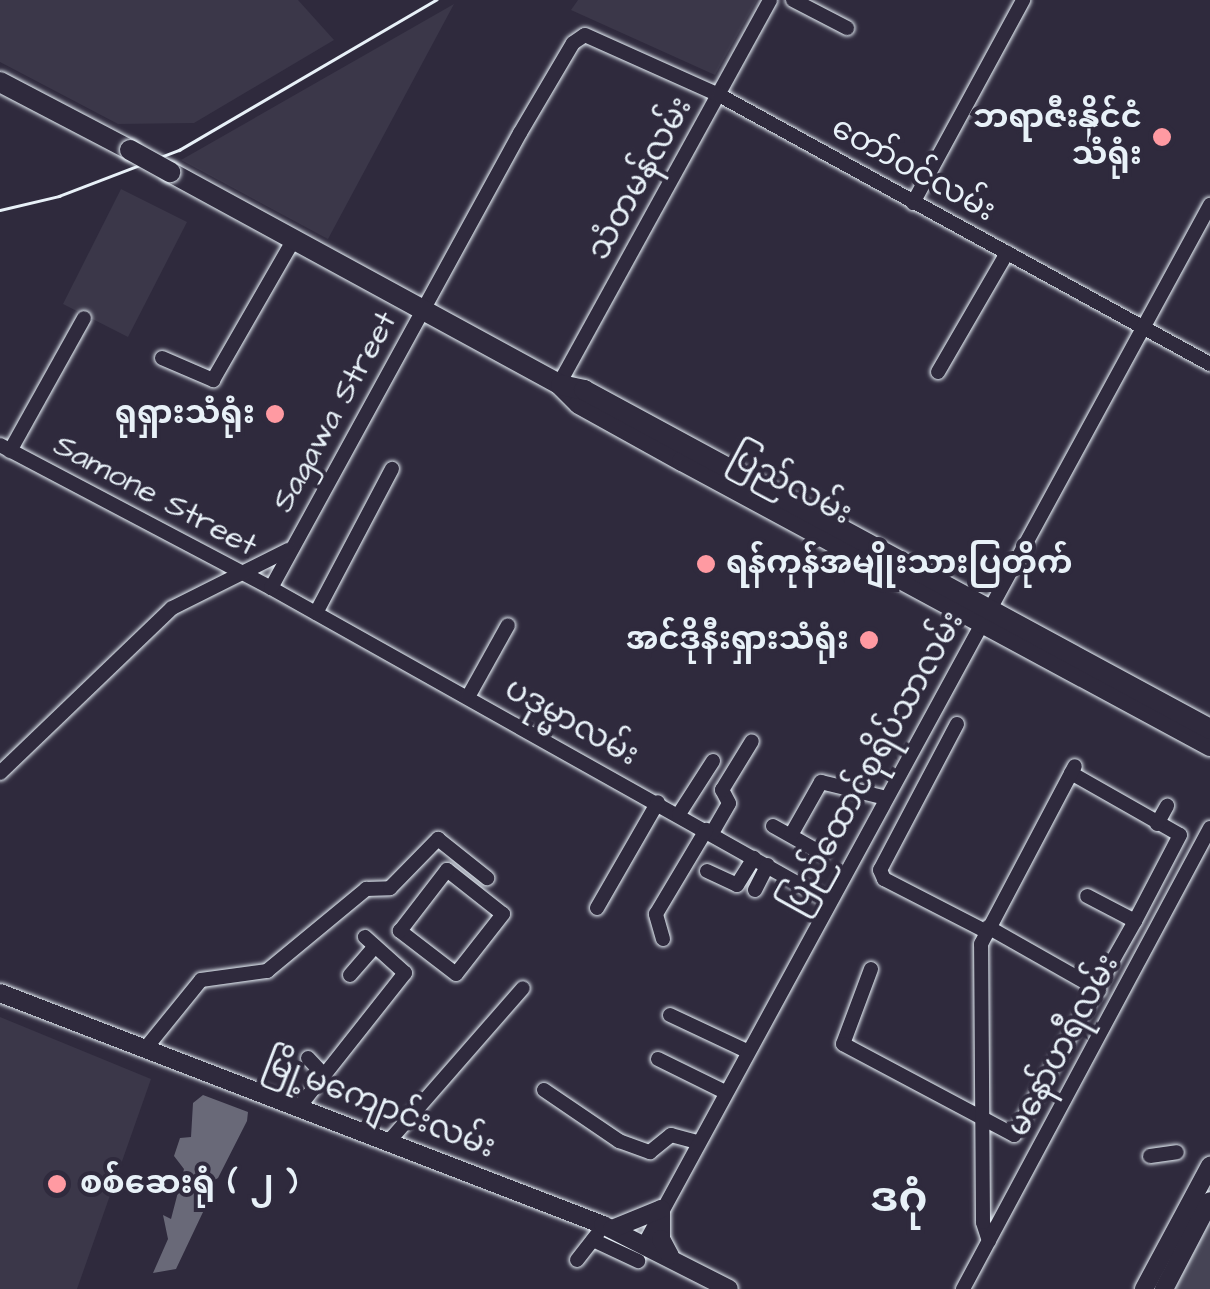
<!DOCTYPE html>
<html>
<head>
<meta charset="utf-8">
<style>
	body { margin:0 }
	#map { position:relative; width:1210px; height:1289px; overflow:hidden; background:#2f2a3d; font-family:"Architects Daughter","Noto Sans Myanmar",sans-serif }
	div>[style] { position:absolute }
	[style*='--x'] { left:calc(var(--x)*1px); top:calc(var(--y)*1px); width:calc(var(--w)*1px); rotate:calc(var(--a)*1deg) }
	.built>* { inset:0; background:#3b3749 }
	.green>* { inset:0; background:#464455 }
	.water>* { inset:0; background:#696978 }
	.roads { filter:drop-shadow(0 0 2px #e8f1f8) drop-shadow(0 0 2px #e8f1f8) }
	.minor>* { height:14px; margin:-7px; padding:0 7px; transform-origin:7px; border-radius:7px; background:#2f2a3d }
	.major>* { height:18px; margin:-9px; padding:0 9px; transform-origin:9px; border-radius:9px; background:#2f2a3d }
	.highway>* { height:20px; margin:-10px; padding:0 10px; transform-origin:10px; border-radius:10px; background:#2f2a3d }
	.rail>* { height:2.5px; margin:-1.25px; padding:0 1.25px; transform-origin:1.25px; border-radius:1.25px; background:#e8f1f8 }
	.bridges { filter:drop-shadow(0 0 2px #e8f1f8) drop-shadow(0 0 2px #e8f1f8) }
	.highway-bridge>* { height:20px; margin:-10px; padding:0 10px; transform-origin:10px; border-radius:10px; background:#2f2a3d }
	.dots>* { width:28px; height:28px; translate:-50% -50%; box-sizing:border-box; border:5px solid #2f2a3d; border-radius:50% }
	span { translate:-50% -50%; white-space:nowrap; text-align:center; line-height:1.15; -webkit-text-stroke:8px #2f2a3d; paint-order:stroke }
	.poi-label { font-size:32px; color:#e8f1f8; font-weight:700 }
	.right { translate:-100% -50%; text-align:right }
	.left { translate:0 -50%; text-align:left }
	.street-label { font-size:32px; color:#e8f1f8 }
	.district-label { font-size:42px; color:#e8f1f8; font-weight:700 }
</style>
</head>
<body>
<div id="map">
	<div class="built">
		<i style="clip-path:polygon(0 0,298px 0,334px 40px,194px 123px,118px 124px,0 62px)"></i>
		<i style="clip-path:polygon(578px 0,757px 0,715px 75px,571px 10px)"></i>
		<i style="clip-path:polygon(454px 4px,328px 239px,181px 160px)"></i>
		<i style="clip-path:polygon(121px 189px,187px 222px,128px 337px,63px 304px)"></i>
		<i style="clip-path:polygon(0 1017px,151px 1079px,77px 1289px,0 1289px)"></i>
	</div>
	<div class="green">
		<i style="clip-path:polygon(1210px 1222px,1210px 1289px,1175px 1289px)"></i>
	</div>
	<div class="water">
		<i style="clip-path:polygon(203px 1095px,248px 1112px,247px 1121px,218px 1178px,206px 1185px,213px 1191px,176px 1269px,153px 1273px,168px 1239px,163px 1215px,171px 1219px,184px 1169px,174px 1156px,180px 1138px,191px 1137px,193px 1103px)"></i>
	</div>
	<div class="roads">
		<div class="minor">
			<i style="--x:793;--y:0;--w:61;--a:27.4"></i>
			<i style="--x:913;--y:203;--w:231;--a:-61.5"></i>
			<i style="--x:162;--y:358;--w:56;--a:23.3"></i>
			<i style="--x:213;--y:380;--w:160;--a:-60.1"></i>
			<i style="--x:938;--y:372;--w:138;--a:-59.9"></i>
			<i style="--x:559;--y:384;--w:438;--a:-61.2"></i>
			<i style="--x:0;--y:445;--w:306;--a:27.8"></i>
			<i style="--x:271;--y:588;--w:640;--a:29.29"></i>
			<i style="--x:10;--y:451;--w:152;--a:-60.9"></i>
			<i style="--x:271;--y:588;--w:519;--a:-61.31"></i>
			<i style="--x:520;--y:133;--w:104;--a:-59.5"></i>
			<i style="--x:573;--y:43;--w:14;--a:-34"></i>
			<i style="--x:585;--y:35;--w:147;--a:24.1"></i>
			<i style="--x:719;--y:95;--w:560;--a:28.72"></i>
			<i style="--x:316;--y:613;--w:163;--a:-62.2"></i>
			<i style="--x:468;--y:697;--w:82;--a:-60.9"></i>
			<i style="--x:957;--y:724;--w:165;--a:117.8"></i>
			<i style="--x:880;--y:870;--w:10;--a:66"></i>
			<i style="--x:884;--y:879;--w:114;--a:27.2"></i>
			<i style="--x:0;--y:773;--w:238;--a:-43.8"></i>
			<i style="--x:172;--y:608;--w:130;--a:-26.6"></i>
			<i style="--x:1071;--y:773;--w:125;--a:29.6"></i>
			<i style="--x:1180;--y:835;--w:97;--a:117.6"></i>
			<i style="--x:1135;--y:921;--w:54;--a:-152.5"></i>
			<i style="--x:679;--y:814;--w:63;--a:-57.3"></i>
			<i style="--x:1157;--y:824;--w:21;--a:-61"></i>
			<i style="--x:773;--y:826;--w:57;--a:29.2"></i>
			<i style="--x:712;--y:833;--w:34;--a:-60"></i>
			<i style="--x:729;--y:803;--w:15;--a:-118"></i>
			<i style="--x:722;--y:790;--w:57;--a:-58.5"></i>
			<i style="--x:791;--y:835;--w:61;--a:-60.5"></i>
			<i style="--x:821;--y:782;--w:67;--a:13.8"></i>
			<i style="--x:447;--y:870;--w:71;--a:38.2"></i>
			<i style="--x:503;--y:914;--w:76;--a:128.1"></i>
			<i style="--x:456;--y:974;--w:71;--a:-142.5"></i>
			<i style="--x:400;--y:931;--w:77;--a:-52.4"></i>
			<i style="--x:707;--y:871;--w:33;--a:25"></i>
			<i style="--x:737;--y:885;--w:32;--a:-58"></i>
			<i style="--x:755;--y:890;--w:28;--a:-63"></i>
			<i style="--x:597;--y:908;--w:122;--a:-60.1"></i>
			<i style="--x:988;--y:927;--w:128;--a:29.6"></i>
			<i style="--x:663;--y:939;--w:26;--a:-106"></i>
			<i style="--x:656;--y:914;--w:98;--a:-59.2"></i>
			<i style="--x:871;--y:969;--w:80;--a:110.5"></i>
			<i style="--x:843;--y:1044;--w:194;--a:28"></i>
			<i style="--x:1014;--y:1135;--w:246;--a:-60.5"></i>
			<i style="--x:350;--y:975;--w:38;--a:-49"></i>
			<i style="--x:670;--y:1015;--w:85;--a:25.1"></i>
			<i style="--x:145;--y:1049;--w:89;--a:-50.9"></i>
			<i style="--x:201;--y:980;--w:67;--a:-7.8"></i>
			<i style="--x:267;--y:971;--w:129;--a:-39.6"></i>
			<i style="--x:366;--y:889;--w:24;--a:-2"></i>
			<i style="--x:390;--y:888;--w:69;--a:-45.6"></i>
			<i style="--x:438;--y:839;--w:63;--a:38.5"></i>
			<i style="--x:308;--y:1058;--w:21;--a:47"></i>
			<i style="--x:658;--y:1059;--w:75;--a:26.2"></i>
			<i style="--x:544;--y:1090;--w:91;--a:34.2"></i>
			<i style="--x:619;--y:1141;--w:33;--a:20"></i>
			<i style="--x:650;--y:1152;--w:27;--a:-39"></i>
			<i style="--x:671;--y:1135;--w:27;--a:15"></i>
			<i style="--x:299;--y:1107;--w:171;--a:-51.7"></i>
			<i style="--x:405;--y:973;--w:54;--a:-138"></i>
			<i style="--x:389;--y:1141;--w:203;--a:-48.8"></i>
			<i style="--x:1150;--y:1156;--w:27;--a:-8"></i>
			<i style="--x:593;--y:1240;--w:50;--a:25"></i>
			<i style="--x:989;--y:1241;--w:20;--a:-108"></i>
			<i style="--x:983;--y:1222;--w:278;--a:-90.4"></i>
			<i style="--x:981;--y:944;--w:201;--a:-62.2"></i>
			<i style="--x:645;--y:1243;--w:1182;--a:-61.44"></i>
			<i style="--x:577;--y:1260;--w:33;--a:-52"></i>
			<i style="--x:963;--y:1289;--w:523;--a:-61.82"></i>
		</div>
		<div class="major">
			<i style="--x:0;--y:993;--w:646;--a:21.04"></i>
			<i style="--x:603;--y:1225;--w:141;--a:26.9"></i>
			<i style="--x:661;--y:1209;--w:30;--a:90"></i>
			<i style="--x:661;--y:1239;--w:19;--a:62"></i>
			<i style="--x:612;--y:1229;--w:53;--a:-22.2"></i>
			<i style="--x:1144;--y:1289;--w:140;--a:-61.8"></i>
			<i style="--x:1164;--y:1289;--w:99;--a:-62.4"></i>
		</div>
		<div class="highway">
			<i style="--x:0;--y:82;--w:147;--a:27.6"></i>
			<i style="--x:170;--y:172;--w:443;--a:28.6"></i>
			<i style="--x:559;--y:384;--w:28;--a:45"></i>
			<i style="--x:579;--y:404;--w:118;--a:29"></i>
			<i style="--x:682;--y:461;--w:600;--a:28.36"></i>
			<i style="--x:561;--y:385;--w:24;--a:12"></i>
			<i style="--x:584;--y:390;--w:712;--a:28.44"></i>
		</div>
	</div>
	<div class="rail">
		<i style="--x:0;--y:210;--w:61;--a:-13.3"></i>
		<i style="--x:59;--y:196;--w:129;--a:-21"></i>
		<i style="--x:179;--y:150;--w:298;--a:-30.3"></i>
	</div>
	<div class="bridges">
		<div class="highway-bridge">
			<i style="--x:130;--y:150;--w:46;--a:28.8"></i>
		</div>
	</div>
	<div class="dots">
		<i style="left:1162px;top:137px;background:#ff9aa2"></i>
		<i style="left:275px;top:414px;background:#ff9aa2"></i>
		<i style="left:706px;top:564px;background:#ff9aa2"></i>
		<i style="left:869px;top:640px;background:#ff9aa2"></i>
		<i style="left:57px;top:1184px;background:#ff9aa2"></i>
	</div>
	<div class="poi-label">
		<span class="right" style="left:1142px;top:137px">ဘရာဇီးနိုင်ငံ<br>သံရုံး</span>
		<span class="right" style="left:255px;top:414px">ရုရှားသံရုံး</span>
		<span class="left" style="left:726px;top:564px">ရန်ကုန်အမျိုးသားပြတိုက်</span>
		<span class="right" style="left:849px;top:640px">အင်ဒိုနီးရှားသံရုံး</span>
		<span class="left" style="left:80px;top:1184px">စစ်ဆေးရုံ ( ၂ )</span>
	</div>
	<div class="street-label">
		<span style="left:913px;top:170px;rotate:29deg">တော်ဝင်လမ်း</span>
		<span style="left:641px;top:179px;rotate:-61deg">သံတမန်လမ်း</span>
		<span style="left:335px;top:412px;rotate:-61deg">Sagawa Street</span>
		<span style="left:790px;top:486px;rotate:28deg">ပြည်လမ်း</span>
		<span style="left:155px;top:496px;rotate:28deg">Samone Street</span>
		<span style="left:571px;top:723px;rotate:29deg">ပဒုမ္မာလမ်း</span>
		<span style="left:874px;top:763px;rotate:-61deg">ပြည်ထောင်စုရိပ်သာလမ်း</span>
		<span style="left:1064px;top:1046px;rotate:-62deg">မနော်ဟရီလမ်း</span>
		<span style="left:379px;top:1106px;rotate:21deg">မြို့မကျောင်းလမ်း</span>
	</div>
	<div class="district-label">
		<span style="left:899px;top:1199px">ဒဂုံ</span>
	</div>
</div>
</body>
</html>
